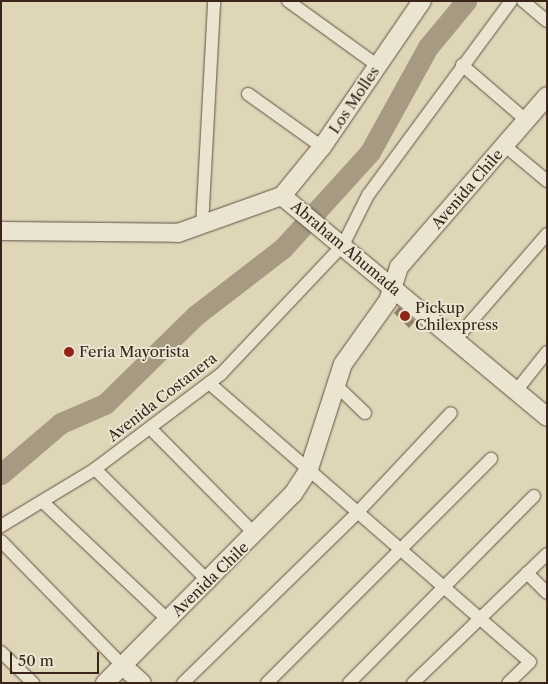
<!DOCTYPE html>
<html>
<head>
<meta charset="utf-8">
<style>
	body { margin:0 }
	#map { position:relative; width:548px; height:684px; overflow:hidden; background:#dfd6b8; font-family:"Libre Caslon Text",serif }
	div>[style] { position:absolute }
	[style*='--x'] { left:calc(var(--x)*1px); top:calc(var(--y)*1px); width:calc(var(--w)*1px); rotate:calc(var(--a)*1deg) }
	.river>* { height:21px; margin:-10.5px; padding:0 10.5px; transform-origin:10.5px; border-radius:10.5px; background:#a79a82 }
	.building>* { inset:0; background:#8f816c }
	.roads { filter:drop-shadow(0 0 1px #625142) drop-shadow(0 0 1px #625142) }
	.street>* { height:12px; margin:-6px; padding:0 6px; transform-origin:6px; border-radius:6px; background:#eae4d1 }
	.secondary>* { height:18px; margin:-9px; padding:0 9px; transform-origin:9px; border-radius:9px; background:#eae4d1 }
	.dots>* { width:14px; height:14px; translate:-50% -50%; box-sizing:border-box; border:2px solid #eae4d1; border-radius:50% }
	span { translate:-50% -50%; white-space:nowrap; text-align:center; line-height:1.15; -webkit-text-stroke:4px #eae4d1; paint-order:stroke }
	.street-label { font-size:15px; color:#39251a }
	.poi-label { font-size:15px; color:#39251a }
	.left { translate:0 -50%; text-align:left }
	.frame { position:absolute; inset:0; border:2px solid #39251a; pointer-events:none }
	.scale { position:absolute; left:10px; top:652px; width:89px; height:22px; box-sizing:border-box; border:2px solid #39251a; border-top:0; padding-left:6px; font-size:15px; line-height:18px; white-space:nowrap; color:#39251a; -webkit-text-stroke:4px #eae4d1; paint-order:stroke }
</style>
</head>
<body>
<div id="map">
	<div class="river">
		<i style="--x:1;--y:474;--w:79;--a:-40.4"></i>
		<i style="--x:61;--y:423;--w:48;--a:-23.4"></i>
		<i style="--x:105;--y:404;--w:127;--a:-44.4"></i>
		<i style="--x:196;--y:315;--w:110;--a:-37.6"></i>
		<i style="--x:283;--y:248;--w:130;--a:-47.8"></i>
		<i style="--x:370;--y:152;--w:120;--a:-61.1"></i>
		<i style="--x:428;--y:47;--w:60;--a:-50.4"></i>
	</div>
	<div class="building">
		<i style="clip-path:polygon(399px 307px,415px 321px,409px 328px,394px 313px)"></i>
	</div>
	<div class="roads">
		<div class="street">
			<i style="--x:288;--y:1;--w:111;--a:35.8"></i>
			<i style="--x:523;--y:1;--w:31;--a:40"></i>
			<i style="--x:462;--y:65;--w:84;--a:40.7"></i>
			<i style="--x:248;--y:94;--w:91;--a:35.6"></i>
			<i style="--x:505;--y:146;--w:55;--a:39.8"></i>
			<i style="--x:202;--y:226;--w:225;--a:-86.9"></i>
			<i style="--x:455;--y:340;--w:140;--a:-49"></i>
			<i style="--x:209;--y:383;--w:425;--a:41"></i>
			<i style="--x:530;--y:662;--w:30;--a:136"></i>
			<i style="--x:337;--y:386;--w:39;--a:44"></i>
			<i style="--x:516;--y:391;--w:50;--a:-51.5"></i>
			<i style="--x:150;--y:428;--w:149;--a:45.3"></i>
			<i style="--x:95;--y:469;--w:161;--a:44.7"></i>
			<i style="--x:45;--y:504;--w:169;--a:43.3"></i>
			<i style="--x:1;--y:526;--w:110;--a:-31.2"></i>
			<i style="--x:95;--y:469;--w:158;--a:-37"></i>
			<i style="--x:221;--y:374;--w:178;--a:-46.6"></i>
			<i style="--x:343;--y:245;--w:56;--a:-63.4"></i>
			<i style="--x:368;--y:195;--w:241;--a:-53.6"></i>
			<i style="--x:1;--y:541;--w:175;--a:45.7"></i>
			<i style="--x:527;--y:573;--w:28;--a:45"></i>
			<i style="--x:1;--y:652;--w:45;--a:44.1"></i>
			<i style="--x:183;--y:683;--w:243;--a:-44.3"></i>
			<i style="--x:357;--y:513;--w:137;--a:-46.8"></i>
			<i style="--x:267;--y:683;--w:317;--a:-45"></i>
			<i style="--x:349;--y:683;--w:263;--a:-45.3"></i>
			<i style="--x:413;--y:683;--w:186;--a:-43.9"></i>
		</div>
		<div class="secondary">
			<i style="--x:282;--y:196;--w:345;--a:39.8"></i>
			<i style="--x:282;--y:196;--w:63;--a:-50.8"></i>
			<i style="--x:322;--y:147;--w:177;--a:-55.6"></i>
			<i style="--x:1;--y:231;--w:177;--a:0.6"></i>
			<i style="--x:178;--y:233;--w:110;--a:-19.6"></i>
			<i style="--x:123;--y:666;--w:25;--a:42"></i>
			<i style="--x:105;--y:683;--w:267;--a:-45.2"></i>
			<i style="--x:293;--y:494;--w:30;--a:-57"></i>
			<i style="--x:309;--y:469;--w:110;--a:-72.1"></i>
			<i style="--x:343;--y:364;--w:77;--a:-54.5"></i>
			<i style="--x:388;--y:301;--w:36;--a:-72"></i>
			<i style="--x:399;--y:267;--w:226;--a:-49.1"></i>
		</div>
	</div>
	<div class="dots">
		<i style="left:405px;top:316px;background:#8f2418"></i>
		<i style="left:69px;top:352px;background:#8f2418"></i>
	</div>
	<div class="street-label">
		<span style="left:354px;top:100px;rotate:-56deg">Los Molles</span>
		<span style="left:467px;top:189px;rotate:-49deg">Avenida Chile</span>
		<span style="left:346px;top:248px;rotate:40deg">Abraham Ahumada</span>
		<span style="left:162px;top:397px;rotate:-38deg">Avenida Costanera</span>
		<span style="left:210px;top:579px;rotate:-44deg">Avenida Chile</span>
	</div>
	<div class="poi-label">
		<span class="left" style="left:415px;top:316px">Pickup<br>Chilexpress</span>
		<span class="left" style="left:79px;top:352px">Feria Mayorista</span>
	</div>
	<div class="frame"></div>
	<div class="scale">50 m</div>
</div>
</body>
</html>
